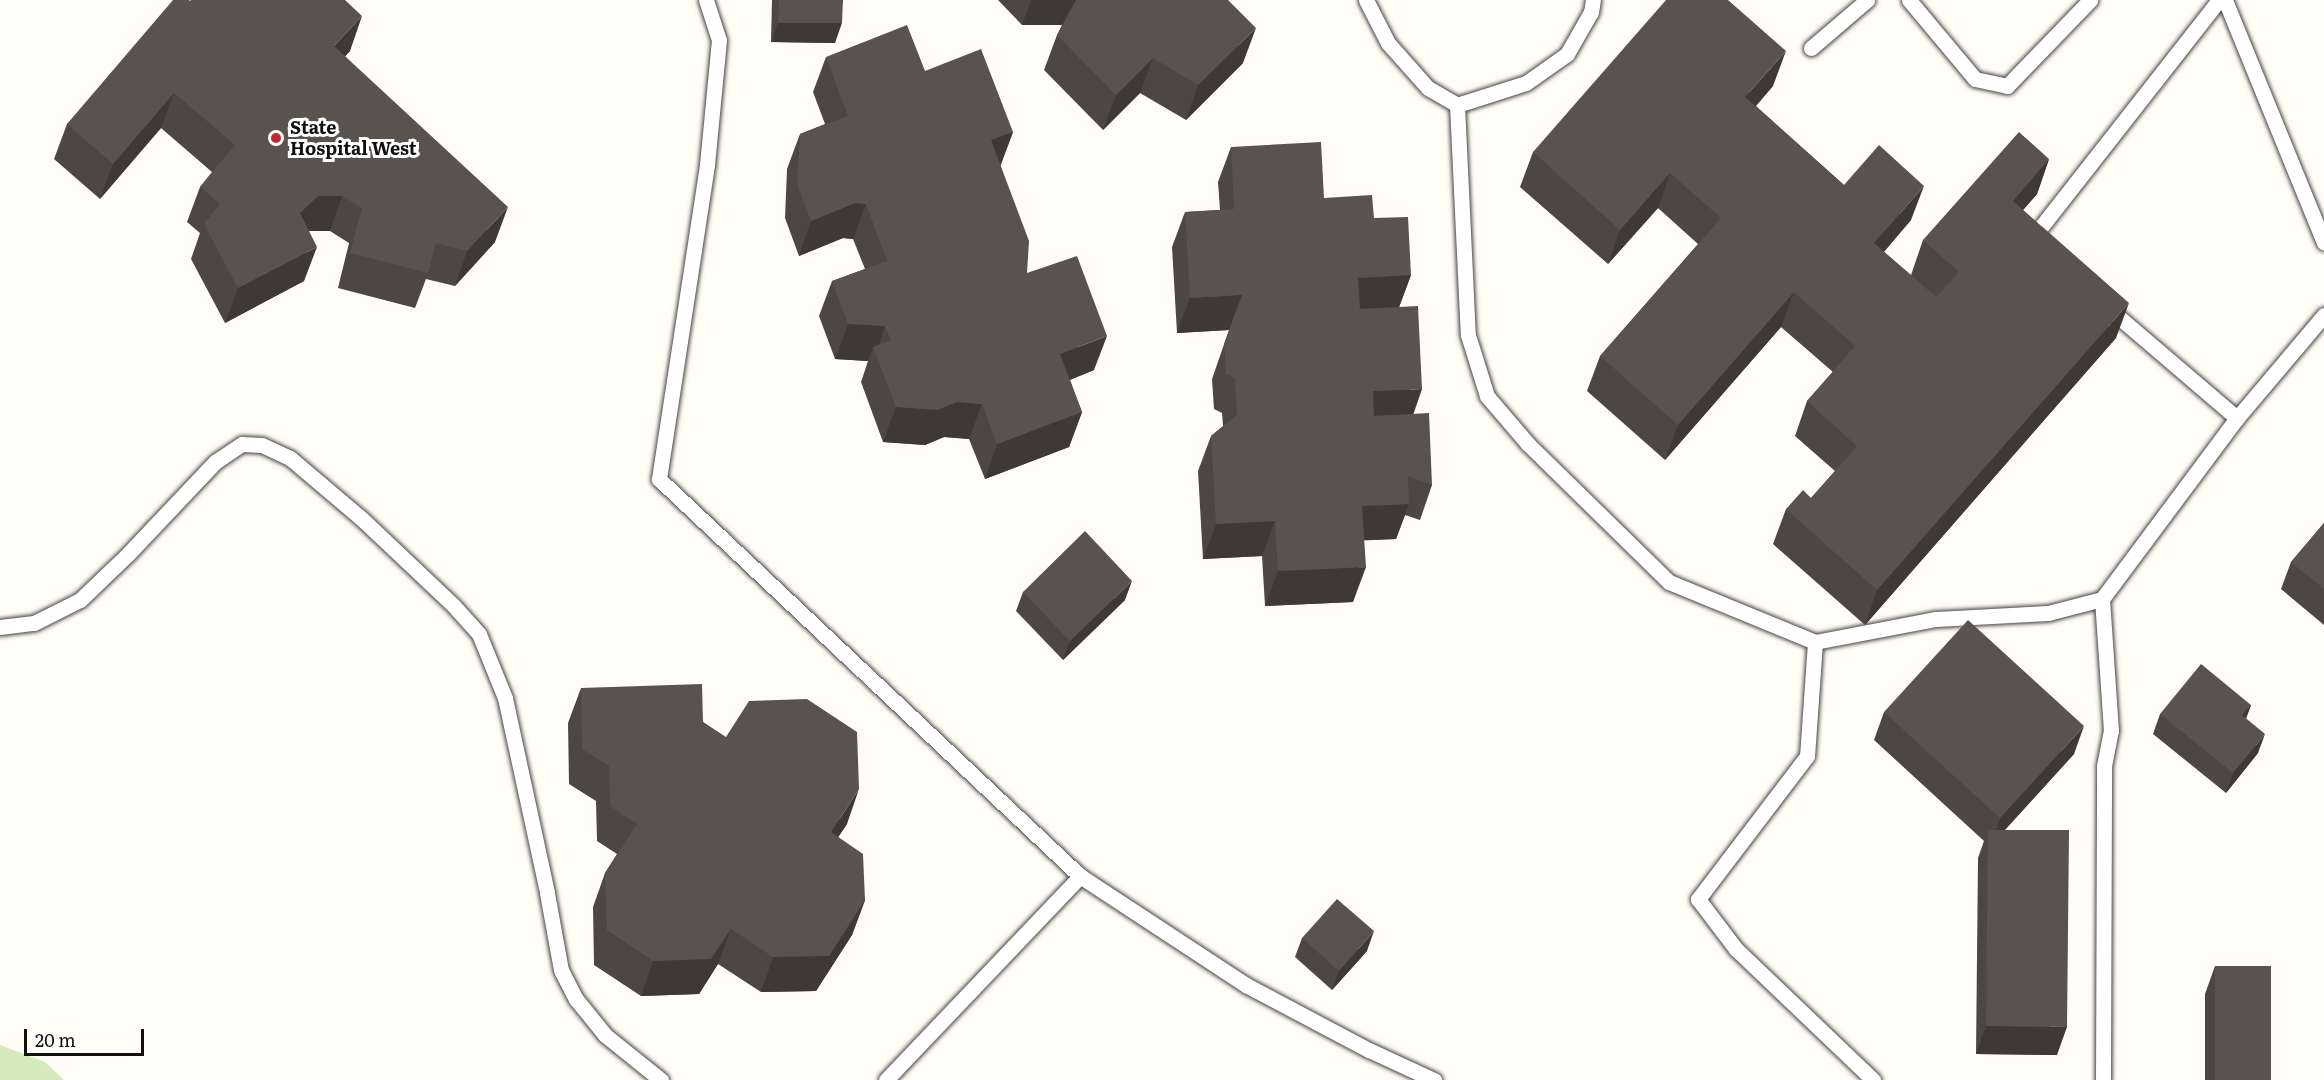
<!DOCTYPE html>
<html>
<head>
<meta charset="utf-8">
<style>
	body { margin:0 }
	#map { position:relative; width:2324px; height:1080px; overflow:hidden; background:#fffdf5; font-family:Literata,serif }
	div>[style] { position:absolute }
	[style*='--x'] { left:calc(var(--x)*1px); top:calc(var(--y)*1px); width:calc(var(--w)*1px); rotate:calc(var(--a)*1deg) }
	.green>* { inset:0; background:#d5ebbd }
	.roads { filter:drop-shadow(0 0 2px #444) drop-shadow(0 0 2px #444) }
	.lane>* { height:15px; margin:-7.5px; padding:0 7.5px; transform-origin:7.5px; border-radius:7.5px; background:#fff }
	.wall>* { inset:0; background:#4d4742 }
	.shaded-wall>* { inset:0; background:#3f3936 }
	.building>* { inset:0; background:#5a524d }
	.dots>* { width:16px; height:16px; translate:-50% -50%; box-sizing:border-box; border:3px solid #fff; border-radius:50% }
	span { translate:-50% -50%; white-space:nowrap; text-align:center; line-height:1.15; -webkit-text-stroke:6px #fff; paint-order:stroke }
	.poi-label { font-size:18px; color:#111; font-weight:700 }
	.left { translate:0 -50%; text-align:left }
	.scale { position:absolute; left:24px; top:1029px; width:120px; height:27px; box-sizing:border-box; border:3px solid #111; border-top:0; padding-left:8px; font-size:18px; line-height:21px; white-space:nowrap; color:#111; -webkit-text-stroke:4px #fff; paint-order:stroke }
</style>
</head>
<body>
<div id="map">
	<div class="green">
		<i style="clip-path:polygon(0 1045px,45px 1062px,64px 1080px,0 1080px)"></i>
	</div>
	<div class="roads">
		<div class="lane">
			<i style="--x:706;--y:0;--w:42;--a:72"></i>
			<i style="--x:719;--y:40;--w:126;--a:95.5"></i>
			<i style="--x:707;--y:165;--w:318;--a:98.7"></i>
			<i style="--x:659;--y:479;--w:579;--a:43.32"></i>
			<i style="--x:1080;--y:876;--w:199;--a:33.3"></i>
			<i style="--x:1246;--y:985;--w:139;--a:27.9"></i>
			<i style="--x:1369;--y:1050;--w:72;--a:24.8"></i>
			<i style="--x:1366;--y:0;--w:48;--a:62.9"></i>
			<i style="--x:1388;--y:43;--w:60;--a:48.4"></i>
			<i style="--x:1428;--y:88;--w:34;--a:30"></i>
			<i style="--x:1457;--y:105;--w:72;--a:-17.7"></i>
			<i style="--x:1526;--y:83;--w:50;--a:-35.3"></i>
			<i style="--x:1567;--y:54;--w:48;--a:-60.3"></i>
			<i style="--x:1591;--y:12;--w:12;--a:-81"></i>
			<i style="--x:1909;--y:0;--w:103;--a:50.1"></i>
			<i style="--x:1975;--y:79;--w:33;--a:12"></i>
			<i style="--x:2007;--y:86;--w:120;--a:-46"></i>
			<i style="--x:2225;--y:0;--w:262;--a:67.8"></i>
			<i style="--x:1811;--y:48;--w:74;--a:-40.6"></i>
			<i style="--x:1457;--y:105;--w:230;--a:87.3"></i>
			<i style="--x:1468;--y:335;--w:64;--a:72.7"></i>
			<i style="--x:1487;--y:396;--w:63;--a:49.5"></i>
			<i style="--x:1528;--y:444;--w:197;--a:44.4"></i>
			<i style="--x:1669;--y:582;--w:158;--a:22.3"></i>
			<i style="--x:1815;--y:642;--w:123;--a:-10.8"></i>
			<i style="--x:1936;--y:619;--w:112;--a:-3.1"></i>
			<i style="--x:2048;--y:613;--w:56;--a:-14.5"></i>
			<i style="--x:2030;--y:241;--w:306;--a:-51.9"></i>
			<i style="--x:2107;--y:307;--w:171;--a:40.5"></i>
			<i style="--x:0;--y:627;--w:34;--a:-7"></i>
			<i style="--x:34;--y:623;--w:51;--a:-26.6"></i>
			<i style="--x:80;--y:600;--w:66;--a:-43.8"></i>
			<i style="--x:128;--y:554;--w:127;--a:-46.6"></i>
			<i style="--x:215;--y:462;--w:32;--a:-34"></i>
			<i style="--x:242;--y:444;--w:20;--a:3"></i>
			<i style="--x:262;--y:445;--w:31;--a:25"></i>
			<i style="--x:290;--y:458;--w:94;--a:40.3"></i>
			<i style="--x:362;--y:519;--w:125;--a:43.4"></i>
			<i style="--x:453;--y:605;--w:39;--a:48"></i>
			<i style="--x:479;--y:634;--w:69;--a:67.9"></i>
			<i style="--x:505;--y:698;--w:199;--a:77.8"></i>
			<i style="--x:547;--y:893;--w:78;--a:79.7"></i>
			<i style="--x:561;--y:970;--w:33;--a:63"></i>
			<i style="--x:576;--y:999;--w:46;--a:51.1"></i>
			<i style="--x:605;--y:1035;--w:72;--a:38.8"></i>
			<i style="--x:1815;--y:642;--w:114;--a:94"></i>
			<i style="--x:1807;--y:756;--w:180;--a:127.3"></i>
			<i style="--x:1698;--y:899;--w:63;--a:52.8"></i>
			<i style="--x:1736;--y:949;--w:190;--a:43.7"></i>
			<i style="--x:886;--y:1080;--w:282;--a:-46.4"></i>
			<i style="--x:2103;--y:1080;--w:314;--a:-89.8"></i>
			<i style="--x:2104;--y:766;--w:36;--a:-79"></i>
			<i style="--x:2111;--y:731;--w:132;--a:-93.9"></i>
			<i style="--x:2102;--y:599;--w:226;--a:-53.3"></i>
			<i style="--x:2237;--y:418;--w:135;--a:-49.8"></i>
		</div>
	</div>
	<div class="wall">
		<i style="clip-path:polygon(772px 0,843px 0,835px 43px,771px 42px)"></i>
		<i style="clip-path:polygon(998px 0,1228px 0,1243px 63px,1186px 120px,1140px 93px,1103px 130px,1044px 70px,1057px 35px,1062px 25px,1022px 25px)"></i>
		<i style="clip-path:polygon(190px 1px,350px 51px,345px 56px,495px 242px,455px 286px,426px 279px,415px 308px,338px 288px,349px 243px,330px 231px,309px 231px,304px 281px,225px 323px,191px 259px,200px 233px,187px 222px,200px 187px,212px 172px,161px 128px,100px 199px,54px 159px,67px 124px)"></i>
		<i style="clip-path:polygon(826px 57px,925px 71px,1013px 132px,1000px 166px,1027px 273px,1094px 370px,1070px 380px,1082px 412px,1069px 447px,985px 479px,969px 439px,944px 437px,925px 445px,883px 442px,861px 382px,868px 361px,835px 359px,819px 316px,832px 281px,865px 269px,853px 239px,843px 238px,799px 256px,785px 218px,787px 169px,800px 134px,825px 124px,813px 92px)"></i>
		<i style="clip-path:polygon(1773px 86px,1756px 106px,1844px 185px,1911px 220px,1884px 252px,1911px 275px,1923px 240px,2049px 159px,2037px 194px,2023px 210px,2116px 338px,1865px 625px,1773px 544px,1786px 509px,1811px 498px,1835px 471px,1795px 436px,1807px 401px,1833px 372px,1781px 327px,1665px 460px,1587px 391px,1600px 356px,1698px 244px,1658px 208px,1608px 264px,1520px 187px,1533px 152px)"></i>
		<i style="clip-path:polygon(1231px 147px,1324px 198px,1374px 218px,1411px 275px,1399px 307px,1413px 414px,1432px 485px,1420px 520px,1405px 515px,1396px 539px,1364px 540px,1353px 602px,1265px 606px,1262px 556px,1203px 559px,1198px 471px,1211px 436px,1223px 426px,1222px 413px,1214px 409px,1212px 379px,1229px 330px,1177px 333px,1172px 247px,1185px 212px,1220px 210px,1218px 182px)"></i>
		<i style="clip-path:polygon(2324px 523px,2324px 625px,2281px 589px,2291px 562px)"></i>
		<i style="clip-path:polygon(1023px 592px,1125px 600px,1063px 660px,1016px 611px)"></i>
		<i style="clip-path:polygon(581px 688px,703px 722px,847px 824px,838px 837px,865px 900px,852px 935px,816px 991px,761px 992px,718px 964px,699px 994px,641px 996px,594px 965px,593px 907px,605px 873px,617px 854px,597px 841px,596px 801px,569px 784px,568px 723px)"></i>
		<i style="clip-path:polygon(2251px 705px,2246px 718px,2258px 753px,2226px 793px,2153px 734px,2160px 714px)"></i>
		<i style="clip-path:polygon(1884px 712px,2074px 754px,2005px 830px,2057px 1055px,1976px 1054px,1978px 858px,1984px 841px,1874px 740px)"></i>
		<i style="clip-path:polygon(1302px 938px,1367px 951px,1332px 990px,1295px 957px)"></i>
		<i style="clip-path:polygon(2215px 966px,2271px 1080px,2205px 1080px,2205px 994px)"></i>
	</div>
	<div class="shaded-wall">
		<i style="clip-path:polygon(1031px 0,1078px 0,1069px 25px,1022px 25px)"></i>
		<i style="clip-path:polygon(362px 16px,350px 51px,322px 81px,334px 46px)"></i>
		<i style="clip-path:polygon(778px 23px,842px 23px,835px 43px,771px 42px)"></i>
		<i style="clip-path:polygon(1256px 28px,1243px 63px,1186px 120px,1198px 85px)"></i>
		<i style="clip-path:polygon(1786px 51px,1773px 86px,1733px 132px,1745px 97px)"></i>
		<i style="clip-path:polygon(1153px 58px,1140px 93px,1103px 130px,1116px 95px)"></i>
		<i style="clip-path:polygon(174px 93px,161px 128px,100px 199px,113px 164px)"></i>
		<i style="clip-path:polygon(1013px 132px,1000px 167px,991px 140px)"></i>
		<i style="clip-path:polygon(2049px 159px,2037px 194px,2000px 236px,2013px 201px)"></i>
		<i style="clip-path:polygon(1670px 173px,1658px 208px,1608px 264px,1620px 230px)"></i>
		<i style="clip-path:polygon(1924px 186px,1911px 220px,1861px 278px,1874px 243px)"></i>
		<i style="clip-path:polygon(318px 196px,342px 196px,330px 231px,305px 231px,300px 213px)"></i>
		<i style="clip-path:polygon(855px 203px,866px 204px,853px 239px,843px 238px,799px 256px,811px 221px)"></i>
		<i style="clip-path:polygon(508px 207px,495px 242px,455px 286px,467px 251px)"></i>
		<i style="clip-path:polygon(317px 247px,304px 281px,225px 323px,238px 288px)"></i>
		<i style="clip-path:polygon(1411px 275px,1398px 310px,1346px 313px,1358px 278px)"></i>
		<i style="clip-path:polygon(1794px 292px,1781px 327px,1665px 460px,1678px 425px)"></i>
		<i style="clip-path:polygon(1242px 295px,1229px 330px,1177px 333px,1190px 298px)"></i>
		<i style="clip-path:polygon(2129px 303px,2116px 338px,1865px 625px,1877px 590px)"></i>
		<i style="clip-path:polygon(848px 324px,885px 326px,876px 353px,873px 347px,868px 361px,835px 359px)"></i>
		<i style="clip-path:polygon(1107px 336px,1094px 370px,1047px 389px,1060px 354px)"></i>
		<i style="clip-path:polygon(1422px 389px,1410px 424px,1360px 426px,1373px 391px)"></i>
		<i style="clip-path:polygon(957px 402px,982px 404px,969px 439px,944px 437px,925px 445px,883px 442px,896px 407px)"></i>
		<i style="clip-path:polygon(1082px 412px,1069px 447px,985px 479px,997px 444px)"></i>
		<i style="clip-path:polygon(1409px 504px,1396px 539px,1350px 541px,1362px 506px)"></i>
		<i style="clip-path:polygon(1275px 521px,1262px 556px,1203px 559px,1216px 524px)"></i>
		<i style="clip-path:polygon(1366px 567px,1353px 602px,1265px 606px,1278px 571px)"></i>
		<i style="clip-path:polygon(1132px 581px,1125px 600px,1063px 660px,1070px 641px)"></i>
		<i style="clip-path:polygon(2251px 705px,2244px 724px,2242px 715px)"></i>
		<i style="clip-path:polygon(2084px 726px,2074px 754px,1990px 846px,2000px 818px)"></i>
		<i style="clip-path:polygon(2265px 734px,2258px 753px,2226px 793px,2233px 773px)"></i>
		<i style="clip-path:polygon(859px 789px,847px 824px,818px 867px,831px 832px)"></i>
		<i style="clip-path:polygon(865px 900px,852px 935px,816px 991px,761px 992px,773px 957px)"></i>
		<i style="clip-path:polygon(731px 929px,718px 964px,699px 994px,641px 996px,653px 961px)"></i>
		<i style="clip-path:polygon(1374px 931px,1367px 951px,1332px 990px,1339px 971px)"></i>
		<i style="clip-path:polygon(1986px 1026px,2067px 1027px,2057px 1055px,1976px 1054px)"></i>
	</div>
	<div class="building">
		<i style="clip-path:polygon(173px 0,189px 0,190px 1px,191px 0,345px 0,362px 16px,334px 46px,508px 207px,467px 251px,436px 243px,428px 273px,350px 253px,362px 208px,342px 196px,318px 196px,300px 213px,317px 247px,238px 288px,204px 224px,220px 204px,200px 187px,235px 145px,174px 93px,113px 164px,67px 124px)"></i>
		<i style="clip-path:polygon(779px 0,843px 0,842px 23px,778px 23px)"></i>
		<i style="clip-path:polygon(1076px 0,1228px 0,1256px 28px,1198px 85px,1153px 58px,1116px 95px,1057px 35px)"></i>
		<i style="clip-path:polygon(1666px 0,1728px 0,1786px 51px,1745px 97px,1844px 185px,1879px 145px,1924px 186px,1874px 243px,1936px 297px,1959px 272px,1923px 240px,2019px 132px,2049px 159px,2013px 201px,2129px 303px,1877px 590px,1786px 509px,1803px 490px,1811px 498px,1857px 446px,1807px 401px,1855px 346px,1794px 292px,1678px 425px,1600px 356px,1721px 218px,1670px 173px,1620px 230px,1533px 152px)"></i>
		<i style="clip-path:polygon(907px 25px,925px 71px,981px 49px,1013px 132px,991px 140px,1029px 241px,1027px 273px,1077px 256px,1107px 336px,1060px 354px,1082px 412px,997px 444px,982px 404px,957px 402px,937px 410px,896px 407px,873px 347px,891px 340px,885px 326px,848px 324px,832px 281px,887px 261px,866px 204px,855px 203px,811px 221px,797px 184px,800px 134px,848px 116px,826px 57px)"></i>
		<i style="clip-path:polygon(1321px 142px,1324px 198px,1372px 195px,1374px 218px,1408px 217px,1411px 275px,1358px 278px,1360px 309px,1418px 306px,1422px 389px,1373px 391px,1374px 416px,1429px 413px,1432px 485px,1408px 476px,1409px 504px,1362px 506px,1366px 567px,1278px 571px,1275px 521px,1216px 524px,1211px 436px,1237px 415px,1235px 378px,1226px 374px,1224px 344px,1242px 295px,1190px 298px,1185px 212px,1234px 209px,1231px 147px)"></i>
		<i style="clip-path:polygon(2324px 523px,2324px 589px,2291px 562px)"></i>
		<i style="clip-path:polygon(1085px 531px,1132px 581px,1070px 641px,1023px 592px)"></i>
		<i style="clip-path:polygon(1968px 620px,2084px 726px,2000px 818px,1884px 712px)"></i>
		<i style="clip-path:polygon(2201px 664px,2251px 705px,2242px 715px,2265px 734px,2233px 773px,2160px 714px)"></i>
		<i style="clip-path:polygon(702px 684px,703px 722px,726px 737px,749px 701px,807px 699px,857px 732px,859px 789px,831px 832px,863px 854px,865px 900px,829px 956px,773px 957px,731px 929px,711px 959px,653px 961px,607px 930px,605px 873px,637px 824px,610px 806px,609px 766px,582px 749px,581px 688px)"></i>
		<i style="clip-path:polygon(1988px 830px,2069px 830px,2067px 1027px,1986px 1026px)"></i>
		<i style="clip-path:polygon(1337px 899px,1374px 931px,1339px 971px,1302px 938px)"></i>
		<i style="clip-path:polygon(2215px 966px,2271px 966px,2271px 1080px,2215px 1080px)"></i>
	</div>
	<div class="dots">
		<i style="left:276px;top:138px;background:#c4262e"></i>
	</div>
	<div class="poi-label">
		<span class="left" style="left:290px;top:138px">State<br>Hospital West</span>
	</div>
	<div class="scale">20 m</div>
</div>
</body>
</html>
